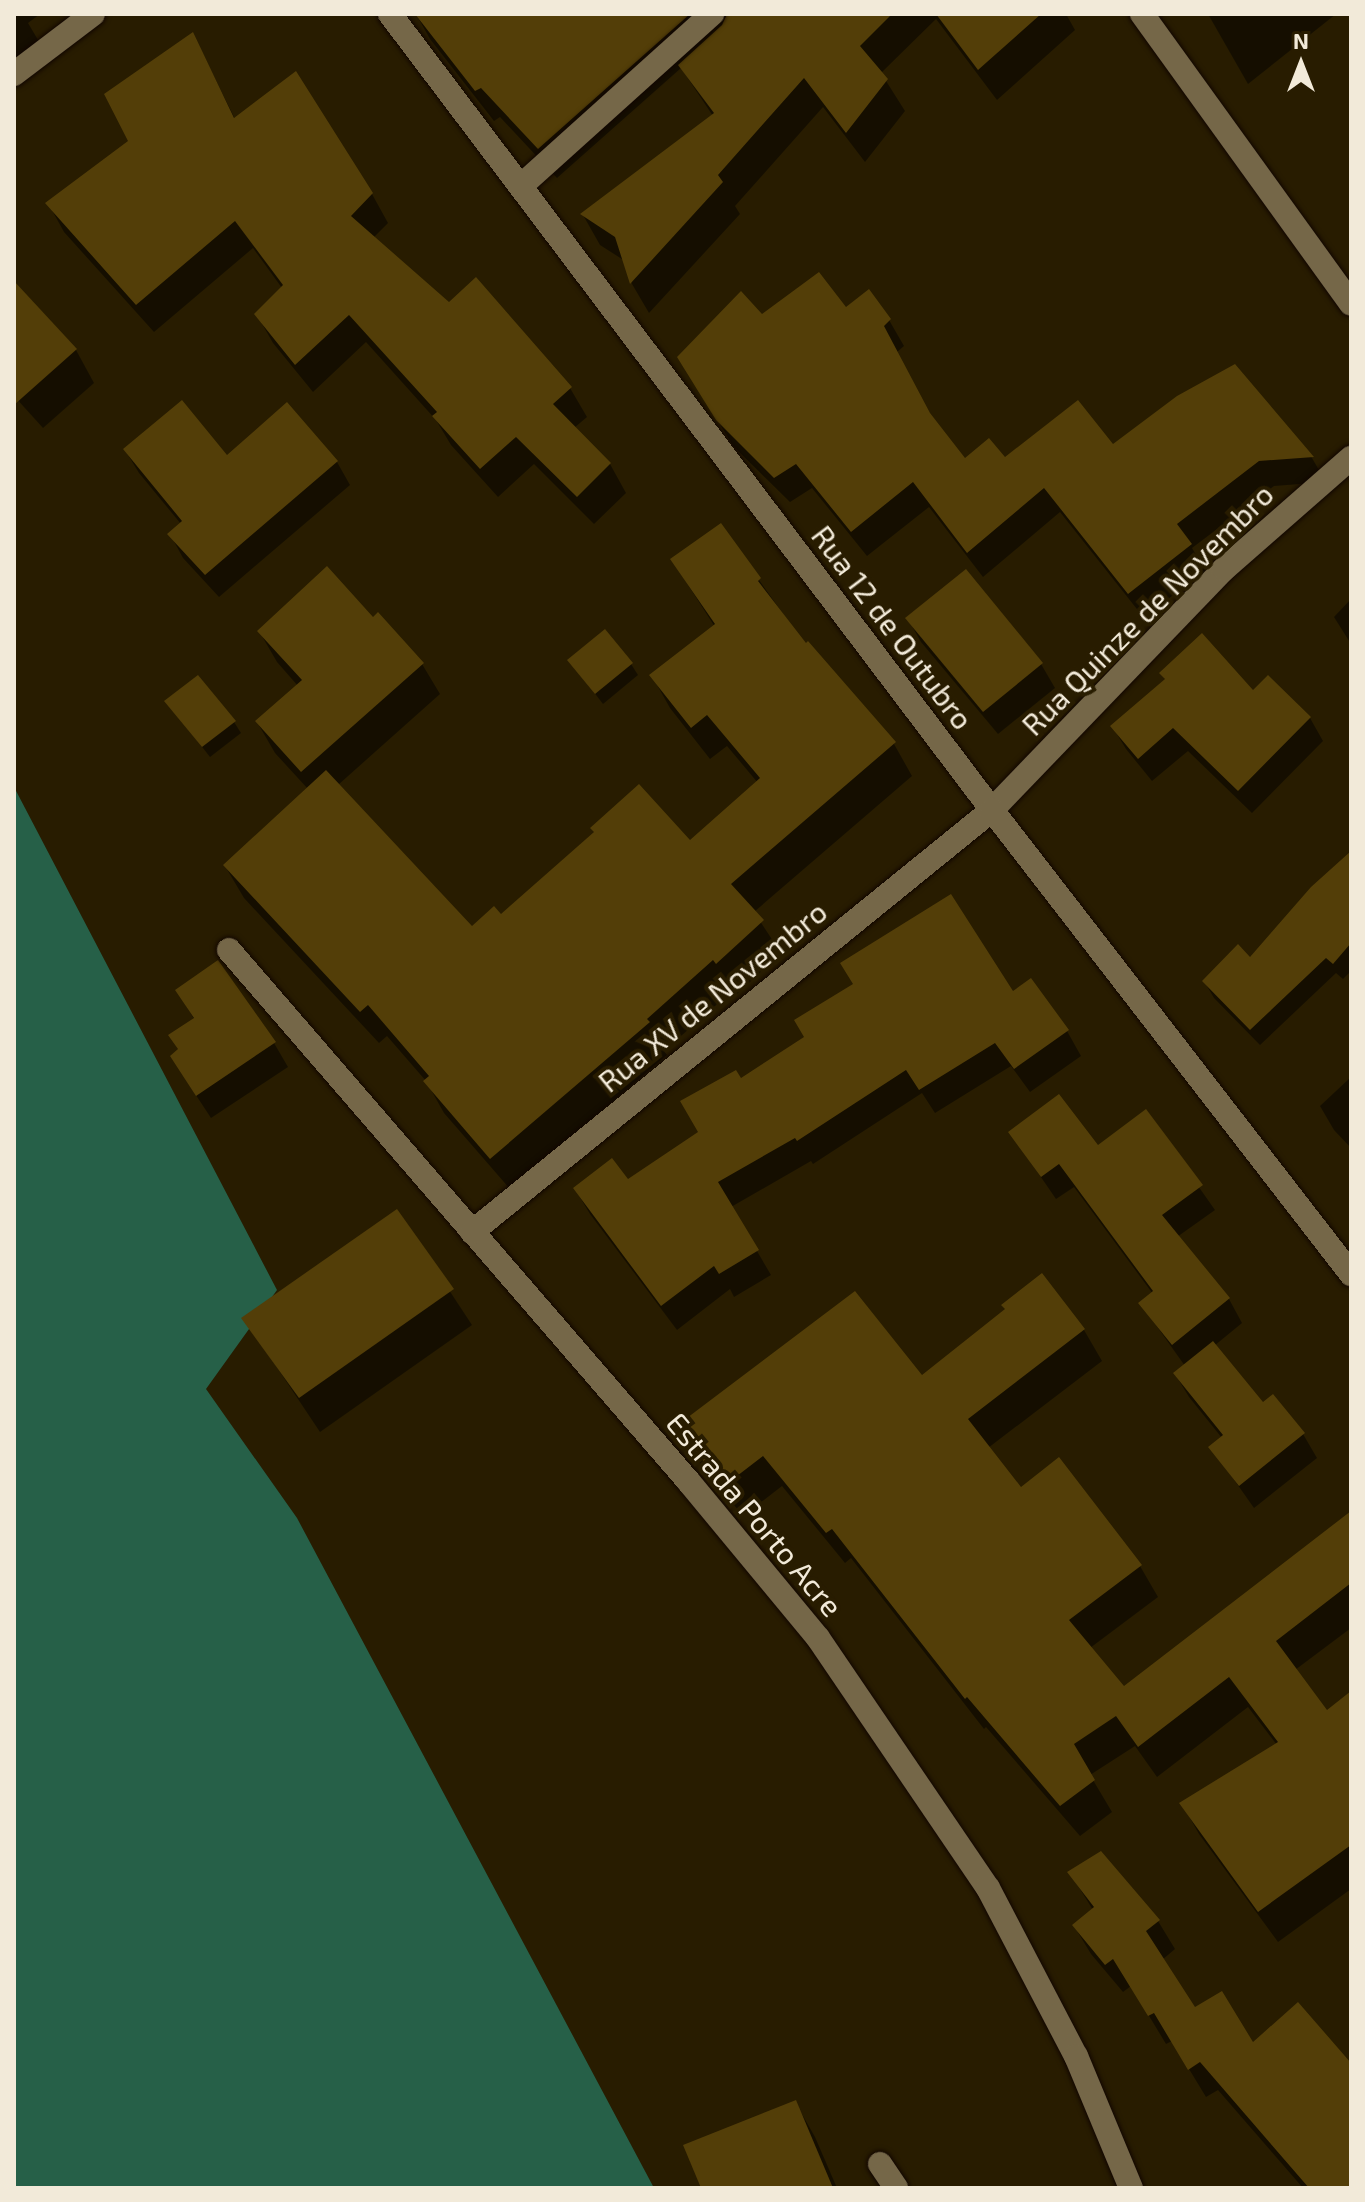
<!DOCTYPE html>
<html>
<head>
<meta charset="utf-8">
<style>
	body { margin:0 }
	#map { position:relative; width:1365px; height:2202px; overflow:hidden; background:#281c00; font-family:"Exo 2",sans-serif }
	div>[style] { position:absolute }
	[style*='--x'] { left:calc(var(--x)*1px); top:calc(var(--y)*1px); width:calc(var(--w)*1px); rotate:calc(var(--a)*1deg) }
	.forest>* { inset:0; background:#266048 }
	.shadow>* { inset:0; background:#0007 }
	.building>* { inset:0; background:#533e08 }
	.roads { filter:drop-shadow(0 0 2px #110600) drop-shadow(0 0 2px #110600) }
	.minor>* { height:24px; margin:-12px; padding:0 12px; transform-origin:12px; border-radius:12px; background:#756748 }
	.tertiary>* { height:24px; margin:-12px; padding:0 12px; transform-origin:12px; border-radius:12px; background:#756748 }
	span { translate:-50% -50%; white-space:nowrap; text-align:center; line-height:1.15; -webkit-text-stroke:8px #281c00; paint-order:stroke }
	.street-label { font-size:30px; color:#f2ead9 }
	.frame { position:absolute; inset:0; border:16px solid #f2ead9; pointer-events:none }
	.north { position:absolute; left:1261px; top:24px; width:80px; height:80px; -webkit-text-stroke:6px #281c00; paint-order:stroke; rotate:0deg; font-size:22px; font-weight:700; line-height:32px; text-align:center; color:#f2ead9 }
	.north::after { content:''; display:block; margin:auto; width:28px; height:36px; background:#f2ead9; clip-path:polygon(50% 0,100% 100%,50% 72%,0 100%) }
</style>
</head>
<body>
<div id="map">
	<div class="forest">
		<i style="clip-path:polygon(14px 787px,277px 1290px,206px 1389px,297px 1518px,654px 2188px,14px 2188px)"></i>
	</div>
	<div class="shadow">
		<i style="clip-path:polygon(14px 14px,40px 14px,28px 23px,47px 55px,14px 81px)"></i>
		<i style="clip-path:polygon(416px 14px,1066px 14px,1075px 30px,997px 100px,936px 19px,881px 73px,905px 111px,865px 162px,823px 107px,735px 206px,740px 214px,649px 313px,632px 284px,625px 261px,600px 245px,583px 215px,713px 116px,681px 68px,557px 178px,500px 117px,494px 121px,430px 39px)"></i>
		<i style="clip-path:polygon(1208px 14px,1336px 14px,1248px 84px)"></i>
		<i style="clip-path:polygon(193px 34px,235px 119px,372px 194px,388px 223px,373px 238px,449px 305px,570px 388px,587px 417px,574px 428px,610px 464px,626px 493px,594px 524px,534px 464px,498px 497px,451px 445px,436px 420px,366px 342px,313px 392px,273px 343px,257px 315px,282px 288px,253px 248px,154px 332px,64px 232px,48px 203px,131px 142px)"></i>
		<i style="clip-path:polygon(14px 284px,76px 350px,94px 383px,43px 428px,14px 396px)"></i>
		<i style="clip-path:polygon(846px 310px,889px 320px,904px 346px,897px 352px,932px 420px,964px 461px,1004px 460px,1113px 447px,1235px 366px,1312px 458px,1326px 482px,1274px 486px,1192px 548px,1205px 570px,1144px 618px,1060px 512px,983px 577px,929px 507px,867px 556px,812px 488px,790px 502px,733px 446px,695px 383px,762px 317px)"></i>
		<i style="clip-path:polygon(125px 450px,337px 462px,350px 485px,219px 597px,183px 558px,170px 534px,181px 524px,139px 473px)"></i>
		<i style="clip-path:polygon(672px 560px,759px 580px,806px 646px,894px 744px,912px 776px,754px 912px,781px 953px,736px 995px,732px 991px,664px 1051px,667px 1055px,510px 1189px,444px 1113px,426px 1081px,387px 1036px,379px 1043px,244px 898px,225px 866px,308px 789px,275px 753px,257px 722px,298px 686px,277px 662px,259px 631px,373px 620px,422px 664px,440px 694px,338px 785px,471px 929px,690px 843px,758px 783px,727px 746px,710px 759px,670px 708px,652px 676px,715px 627px)"></i>
		<i style="clip-path:polygon(966px 572px,1041px 664px,1055px 688px,998px 734px,921px 642px,908px 619px)"></i>
		<i style="clip-path:polygon(1351px 599px,1351px 644px,1334px 617px)"></i>
		<i style="clip-path:polygon(570px 661px,631px 664px,638px 675px,603px 704px)"></i>
		<i style="clip-path:polygon(1162px 673px,1253px 693px,1310px 718px,1323px 741px,1252px 813px,1188px 751px,1152px 781px,1126px 749px,1112px 726px,1166px 681px)"></i>
		<i style="clip-path:polygon(167px 702px,234px 722px,241px 733px,210px 757px)"></i>
		<i style="clip-path:polygon(1351px 869px,1351px 971px,1343px 979px,1336px 973px,1260px 1045px,1214px 998px,1204px 981px,1251px 960px)"></i>
		<i style="clip-path:polygon(177px 990px,274px 1043px,288px 1067px,211px 1118px,186px 1080px,180px 1051px,194px 1019px)"></i>
		<i style="clip-path:polygon(1012px 994px,1067px 1031px,1081px 1056px,1030px 1092px,1011px 1066px,935px 1113px,922px 1093px,813px 1164px,811px 1161px,731px 1207px,771px 1275px,734px 1297px,730px 1289px,677px 1330px,590px 1214px,575px 1189px,628px 1181px,701px 1132px,740px 1081px)"></i>
		<i style="clip-path:polygon(1351px 1077px,1351px 1148px,1334px 1130px,1320px 1106px)"></i>
		<i style="clip-path:polygon(1146px 1112px,1215px 1210px,1177px 1237px,1229px 1299px,1242px 1323px,1214px 1346px,1262px 1405px,1303px 1434px,1317px 1458px,1254px 1508px,1211px 1447px,1222px 1438px,1189px 1397px,1175px 1374px,1185px 1366px,1141px 1304px,1153px 1294px,1074px 1187px,1056px 1199px,1010px 1132px,1097px 1147px)"></i>
		<i style="clip-path:polygon(397px 1211px,472px 1325px,320px 1432px,244px 1318px)"></i>
		<i style="clip-path:polygon(1042px 1276px,1084px 1330px,1102px 1361px,988px 1448px,1021px 1489px,1140px 1566px,1158px 1597px,1090px 1648px,1123px 1688px,1351px 1544px,1351px 1628px,1295px 1670px,1326px 1712px,1351px 1694px,1351px 1889px,1278px 1942px,1199px 1834px,1182px 1804px,1277px 1745px,1248px 1707px,1157px 1777px,1135px 1746px,1090px 1775px,1112px 1812px,1080px 1836px,986px 1727px,984px 1729px,851px 1558px,845px 1563px,782px 1486px,743px 1516px,696px 1458px,678px 1427px,922px 1378px,1007px 1310px)"></i>
		<i style="clip-path:polygon(1070px 1873px,1158px 1921px,1175px 1949px,1162px 1960px,1194px 2009px,1252px 2045px,1351px 2066px,1351px 2188px,1303px 2188px,1218px 2090px,1206px 2097px,1172px 2041px,1166px 2044px,1131px 1986px,1123px 1992px,1091px 1954px,1074px 1926px,1093px 1910px)"></i>
		<i style="clip-path:polygon(795px 2102px,815px 2137px,837px 2188px,703px 2188px)"></i>
	</div>
	<div class="building">
		<i style="clip-path:polygon(415px 14px,690px 14px,538px 149px,481px 88px,475px 91px)"></i>
		<i style="clip-path:polygon(727px 14px,892px 14px,860px 46px,888px 79px,846px 133px,804px 78px,718px 175px,723px 182px,630px 284px,615px 237px,580px 214px,714px 113px,678px 65px,722px 25px)"></i>
		<i style="clip-path:polygon(936px 14px,1041px 14px,978px 70px)"></i>
		<i style="clip-path:polygon(193px 32px,234px 118px,296px 71px,373px 193px,351px 216px,449px 302px,476px 277px,572px 387px,553px 404px,611px 463px,577px 497px,516px 437px,480px 469px,432px 416px,437px 412px,349px 315px,295px 365px,254px 314px,283px 285px,235px 221px,136px 305px,45px 203px,128px 141px,104px 94px)"></i>
		<i style="clip-path:polygon(819px 272px,846px 307px,869px 289px,891px 319px,884px 326px,930px 413px,965px 458px,989px 438px,1005px 457px,1078px 400px,1113px 444px,1177px 396px,1235px 364px,1314px 457px,1259px 461px,1177px 524px,1192px 544px,1128px 594px,1044px 488px,967px 553px,913px 482px,851px 532px,796px 464px,774px 478px,716px 420px,677px 357px,741px 291px,762px 314px)"></i>
		<i style="clip-path:polygon(14px 281px,77px 349px,14px 405px)"></i>
		<i style="clip-path:polygon(182px 400px,227px 455px,287px 402px,338px 461px,205px 575px,167px 534px,182px 521px,123px 449px)"></i>
		<i style="clip-path:polygon(721px 523px,761px 578px,758px 581px,806px 643px,808px 641px,896px 742px,731px 884px,764px 920px,716px 964px,713px 960px,647px 1019px,650px 1022px,490px 1159px,423px 1081px,429px 1076px,368px 1005px,360px 1012px,223px 865px,326px 770px,472px 926px,494px 906px,501px 914px,594px 832px,590px 828px,639px 784px,690px 840px,760px 778px,707px 715px,691px 728px,649px 675px,715px 624px,670px 559px)"></i>
		<i style="clip-path:polygon(327px 566px,373px 617px,378px 612px,424px 663px,301px 772px,255px 721px,302px 680px,257px 631px)"></i>
		<i style="clip-path:polygon(966px 569px,1043px 663px,983px 712px,905px 618px)"></i>
		<i style="clip-path:polygon(605px 629px,633px 663px,595px 694px,567px 660px)"></i>
		<i style="clip-path:polygon(1202px 633px,1253px 690px,1268px 675px,1311px 717px,1238px 791px,1173px 728px,1138px 759px,1110px 726px,1165px 679px,1159px 673px)"></i>
		<i style="clip-path:polygon(198px 675px,236px 721px,202px 747px,164px 701px)"></i>
		<i style="clip-path:polygon(1351px 851px,1351px 943px,1333px 964px,1326px 958px,1250px 1030px,1202px 981px,1238px 944px,1250px 957px,1311px 887px)"></i>
		<i style="clip-path:polygon(951px 894px,1013px 991px,1031px 978px,1069px 1030px,1014px 1069px,995px 1043px,919px 1090px,906px 1070px,797px 1141px,795px 1138px,718px 1182px,759px 1250px,719px 1274px,714px 1266px,661px 1306px,573px 1188px,612px 1158px,628px 1179px,698px 1132px,680px 1101px,736px 1070px,741px 1078px,804px 1037px,794px 1020px,853px 984px,840px 963px)"></i>
		<i style="clip-path:polygon(218px 960px,276px 1042px,196px 1096px,170px 1056px,178px 1049px,168px 1035px,194px 1018px,175px 990px)"></i>
		<i style="clip-path:polygon(1059px 1094px,1098px 1145px,1146px 1109px,1203px 1185px,1162px 1215px,1230px 1298px,1172px 1345px,1138px 1303px,1153px 1291px,1059px 1164px,1041px 1177px,1008px 1132px)"></i>
		<i style="clip-path:polygon(397px 1209px,454px 1289px,299px 1398px,241px 1318px)"></i>
		<i style="clip-path:polygon(1042px 1273px,1085px 1329px,968px 1419px,1021px 1487px,1059px 1457px,1142px 1565px,1069px 1620px,1124px 1686px,1351px 1511px,1351px 1583px,1276px 1641px,1327px 1710px,1351px 1691px,1351px 1845px,1258px 1912px,1179px 1803px,1278px 1742px,1229px 1677px,1138px 1747px,1116px 1716px,1074px 1744px,1095px 1780px,1060px 1806px,967px 1697px,965px 1699px,832px 1529px,826px 1533px,763px 1456px,724px 1486px,675px 1427px,855px 1291px,922px 1375px,1005px 1309px,1001px 1305px)"></i>
		<i style="clip-path:polygon(1213px 1341px,1263px 1402px,1273px 1394px,1305px 1433px,1239px 1486px,1208px 1447px,1223px 1435px,1173px 1373px)"></i>
		<i style="clip-path:polygon(1101px 1851px,1160px 1920px,1146px 1931px,1195px 2007px,1222px 1991px,1253px 2042px,1298px 2002px,1351px 2063px,1351px 2188px,1309px 2188px,1200px 2062px,1188px 2070px,1154px 2013px,1148px 2016px,1113px 1959px,1105px 1965px,1072px 1925px,1094px 1907px,1067px 1872px)"></i>
		<i style="clip-path:polygon(796px 2100px,833px 2188px,701px 2188px,683px 2145px)"></i>
	</div>
	<div class="roads">
		<div class="minor">
			<i style="--x:1142;--y:14;--w:357;--a:54.2"></i>
			<i style="--x:14;--y:74;--w:99;--a:-37.2"></i>
			<i style="--x:522;--y:185;--w:256;--a:-42"></i>
			<i style="--x:229;--y:950;--w:703;--a:49.15"></i>
			<i style="--x:689;--y:1482;--w:202;--a:50.4"></i>
			<i style="--x:818;--y:1638;--w:302;--a:55.8"></i>
			<i style="--x:988;--y:1888;--w:190;--a:62.4"></i>
			<i style="--x:1076;--y:2056;--w:143;--a:67.4"></i>
			<i style="--x:472;--y:1232;--w:670;--a:-39.06"></i>
			<i style="--x:992;--y:810;--w:335;--a:-46.1"></i>
			<i style="--x:1224;--y:569;--w:169;--a:-41.2"></i>
			<i style="--x:880;--y:2164;--w:29;--a:56"></i>
		</div>
		<div class="tertiary">
			<i style="--x:390;--y:14;--w:998;--a:52.9"></i>
			<i style="--x:992;--y:810;--w:587;--a:52.27"></i>
		</div>
	</div>
	<div class="street-label">
		<span style="left:1147px;top:609px;rotate:-45deg">Rua Quinze de Novembro</span>
		<span style="left:893px;top:627px;rotate:53deg">Rua 12 de Outubro</span>
		<span style="left:712px;top:996px;rotate:-39deg">Rua XV de Novembro</span>
		<span style="left:755px;top:1514px;rotate:50deg">Estrada Porto Acre</span>
	</div>
	<div class="frame"></div>
	<div class="north">N</div>
</div>
</body>
</html>
